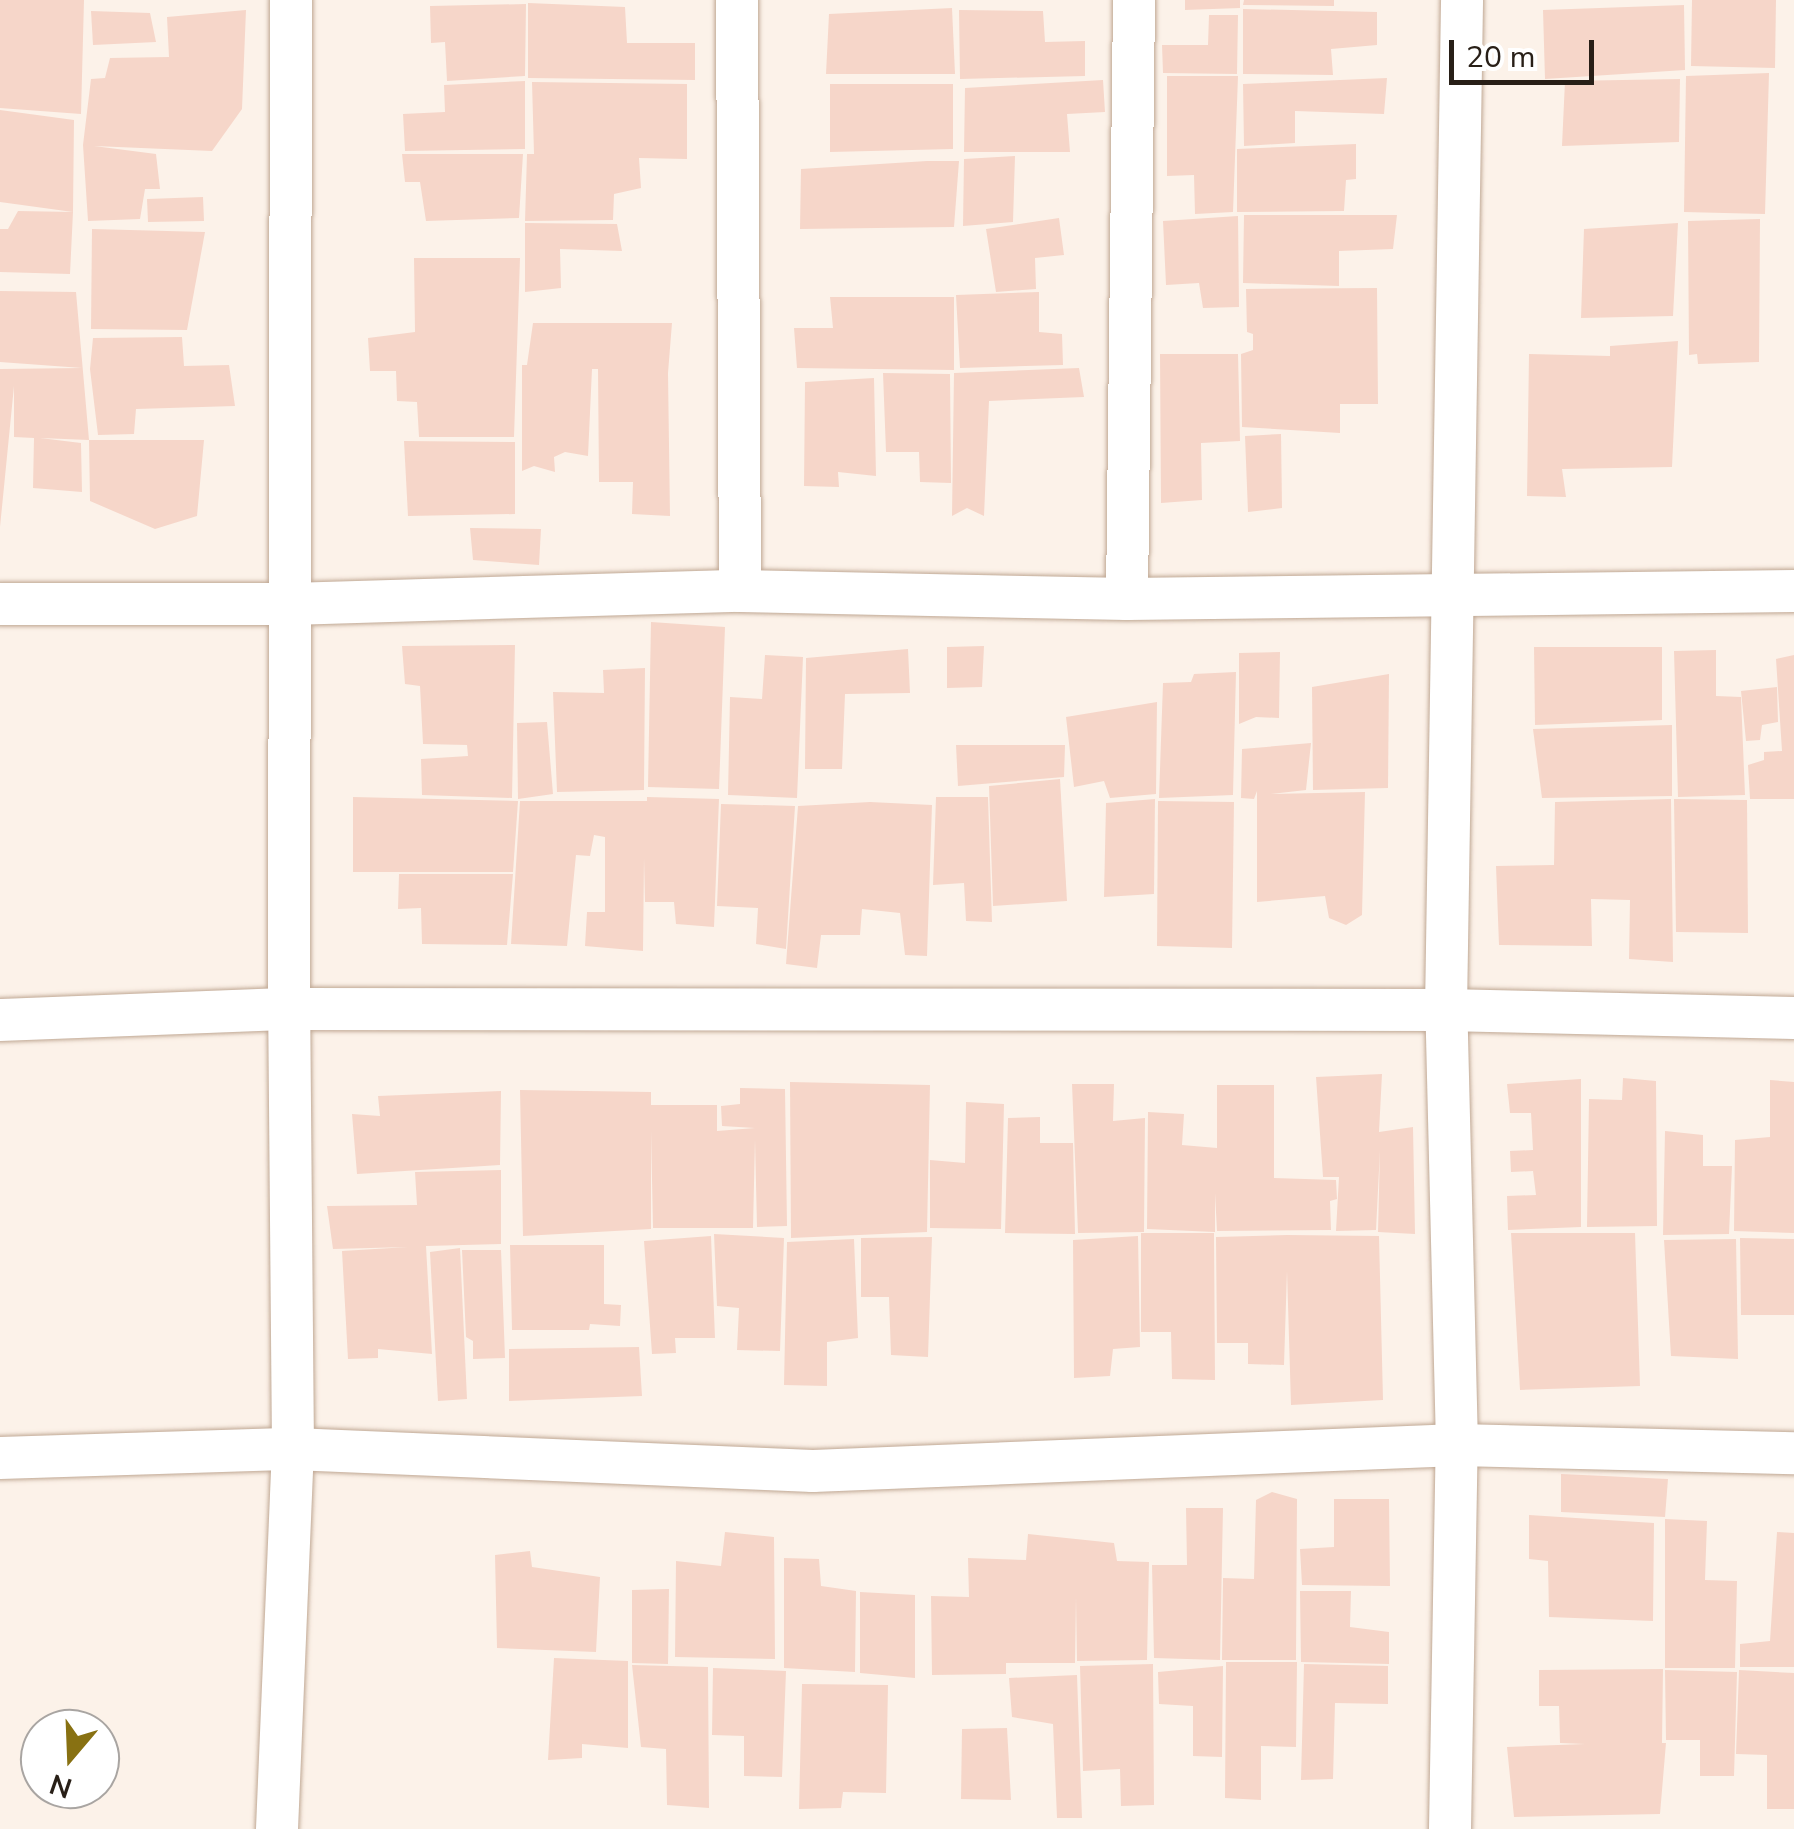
<!DOCTYPE html>
<html>
<head>
<meta charset="utf-8">
<style>
	body { margin:0 }
	#map { position:relative; width:1794px; height:1829px; overflow:hidden; background:#fcf2e9; font-family:"Nunito Sans",sans-serif }
	div>[style] { position:absolute }
	[style*='--x'] { left:calc(var(--x)*1px); top:calc(var(--y)*1px); width:calc(var(--w)*1px); rotate:calc(var(--a)*1deg) }
	.building>* { inset:0; background:#f6d6c9 }
	.roads { filter:drop-shadow(0 0 2px #c0a894) drop-shadow(0 0 2px #c0a894) }
	.minor>* { height:42px; margin:-21px; padding:0 21px; transform-origin:21px; border-radius:21px; background:#fff }
	span { translate:-50% -50%; white-space:nowrap; text-align:center; line-height:1.15; -webkit-text-stroke:8px #fff; paint-order:stroke }
	.north { position:absolute; left:20px; top:1709px; width:100px; height:100px; box-sizing:border-box; background:#fff; border:2px solid #a9a5a2; border-radius:50%; rotate:199deg; font-size:28px; font-weight:700; line-height:40px; text-align:center; color:#281f17 }
	.north::after { content:''; display:block; margin:auto; width:35px; height:45px; background:#887112; clip-path:polygon(50% 0,100% 100%,50% 72%,0 100%) }
	.scale { position:absolute; left:1449px; top:40px; width:145px; height:45px; box-sizing:border-box; border:5px solid #281f17; border-top:0; padding-left:12px; font-size:30px; line-height:35px; white-space:nowrap; color:#281f17; -webkit-text-stroke:8px #fff; paint-order:stroke }
</style>
</head>
<body>
<div id="map">
	<div class="building">
		<i style="clip-path:polygon(0 0,84px 0,81px 114px,0 108px)"></i>
		<i style="clip-path:polygon(1185px 0,1240px 0,1240px 8px,1185px 10px)"></i>
		<i style="clip-path:polygon(1244px 0,1334px 0,1334px 6px,1243px 5px)"></i>
		<i style="clip-path:polygon(1692px 0,1776px 0,1775px 68px,1691px 66px)"></i>
		<i style="clip-path:polygon(528px 3px,625px 7px,627px 43px,695px 43px,695px 80px,528px 78px)"></i>
		<i style="clip-path:polygon(526px 4px,525px 76px,447px 81px,445px 42px,431px 43px,430px 6px)"></i>
		<i style="clip-path:polygon(1684px 5px,1685px 70px,1545px 79px,1543px 10px)"></i>
		<i style="clip-path:polygon(952px 8px,955px 74px,826px 74px,829px 14px)"></i>
		<i style="clip-path:polygon(1243px 9px,1377px 12px,1377px 45px,1331px 49px,1333px 75px,1243px 74px)"></i>
		<i style="clip-path:polygon(246px 10px,242px 109px,212px 151px,94px 146px,156px 154px,160px 189px,145px 189px,140px 219px,88px 221px,83px 145px,91px 79px,105px 78px,110px 58px,169px 57px,167px 17px)"></i>
		<i style="clip-path:polygon(959px 10px,1043px 11px,1045px 42px,1085px 41px,1085px 76px,960px 79px)"></i>
		<i style="clip-path:polygon(91px 11px,150px 13px,156px 42px,93px 45px)"></i>
		<i style="clip-path:polygon(1209px 15px,1238px 15px,1237px 74px,1163px 73px,1162px 45px,1208px 45px)"></i>
		<i style="clip-path:polygon(1769px 73px,1765px 214px,1684px 212px,1686px 76px)"></i>
		<i style="clip-path:polygon(1167px 76px,1238px 76px,1233px 212px,1195px 214px,1194px 175px,1167px 176px)"></i>
		<i style="clip-path:polygon(1387px 78px,1384px 114px,1295px 111px,1295px 143px,1244px 146px,1243px 84px)"></i>
		<i style="clip-path:polygon(1680px 79px,1679px 142px,1562px 146px,1565px 81px)"></i>
		<i style="clip-path:polygon(1103px 80px,1105px 112px,1067px 114px,1070px 152px,964px 152px,965px 88px)"></i>
		<i style="clip-path:polygon(525px 81px,525px 149px,405px 151px,403px 114px,445px 112px,444px 85px)"></i>
		<i style="clip-path:polygon(532px 82px,687px 84px,687px 159px,639px 158px,641px 188px,614px 194px,613px 220px,525px 221px,527px 154px,534px 154px)"></i>
		<i style="clip-path:polygon(830px 84px,953px 84px,953px 149px,830px 152px)"></i>
		<i style="clip-path:polygon(0 110px,74px 120px,73px 212px,70px 274px,0 272px,0 229px,8px 229px,18px 211px,73px 212px,0 202px)"></i>
		<i style="clip-path:polygon(1356px 144px,1356px 179px,1346px 180px,1344px 211px,1237px 212px,1237px 149px)"></i>
		<i style="clip-path:polygon(402px 154px,523px 154px,519px 218px,426px 221px,420px 182px,405px 182px)"></i>
		<i style="clip-path:polygon(1015px 156px,1013px 222px,963px 226px,964px 159px)"></i>
		<i style="clip-path:polygon(927px 161px,959px 161px,954px 227px,800px 229px,801px 169px)"></i>
		<i style="clip-path:polygon(203px 197px,204px 221px,148px 222px,147px 199px)"></i>
		<i style="clip-path:polygon(1244px 215px,1397px 215px,1393px 249px,1339px 251px,1339px 286px,1243px 283px)"></i>
		<i style="clip-path:polygon(1238px 216px,1239px 307px,1203px 308px,1199px 283px,1166px 285px,1163px 221px)"></i>
		<i style="clip-path:polygon(1059px 218px,1064px 255px,1035px 258px,1036px 289px,996px 292px,986px 229px)"></i>
		<i style="clip-path:polygon(1760px 219px,1759px 362px,1698px 364px,1697px 354px,1689px 355px,1688px 221px)"></i>
		<i style="clip-path:polygon(525px 223px,617px 224px,622px 251px,560px 249px,561px 288px,525px 292px)"></i>
		<i style="clip-path:polygon(1678px 223px,1673px 316px,1581px 318px,1584px 229px)"></i>
		<i style="clip-path:polygon(92px 229px,205px 232px,187px 330px,91px 329px)"></i>
		<i style="clip-path:polygon(414px 258px,520px 258px,514px 437px,419px 437px,417px 402px,397px 401px,396px 371px,370px 371px,368px 338px,415px 332px)"></i>
		<i style="clip-path:polygon(1377px 288px,1378px 404px,1340px 404px,1340px 433px,1242px 427px,1241px 354px,1253px 350px,1253px 334px,1247px 332px,1246px 289px)"></i>
		<i style="clip-path:polygon(0 291px,76px 292px,89px 440px,204px 440px,197px 516px,155px 529px,90px 501px,89px 440px,40px 438px,81px 443px,82px 492px,33px 488px,34px 438px,14px 437px,14px 386px,0 527px,0 369px,82px 368px,0 362px)"></i>
		<i style="clip-path:polygon(1039px 292px,1039px 332px,1062px 334px,1063px 365px,960px 368px,956px 295px)"></i>
		<i style="clip-path:polygon(830px 297px,954px 297px,954px 370px,797px 368px,794px 328px,833px 328px)"></i>
		<i style="clip-path:polygon(533px 323px,672px 323px,668px 373px,670px 516px,632px 514px,633px 482px,599px 482px,598px 369px,592px 369px,588px 456px,565px 452px,554px 457px,555px 472px,534px 466px,522px 471px,522px 365px,527px 365px)"></i>
		<i style="clip-path:polygon(182px 337px,184px 366px,229px 365px,235px 406px,136px 409px,134px 434px,98px 435px,90px 369px,93px 338px)"></i>
		<i style="clip-path:polygon(1678px 341px,1672px 467px,1562px 469px,1566px 497px,1527px 496px,1529px 354px,1610px 356px,1610px 346px)"></i>
		<i style="clip-path:polygon(1160px 354px,1238px 354px,1240px 441px,1201px 443px,1202px 500px,1161px 503px)"></i>
		<i style="clip-path:polygon(1079px 368px,1084px 397px,989px 401px,984px 516px,967px 508px,952px 516px,954px 373px)"></i>
		<i style="clip-path:polygon(883px 373px,950px 374px,951px 483px,920px 482px,919px 452px,886px 452px)"></i>
		<i style="clip-path:polygon(874px 378px,876px 476px,838px 472px,839px 487px,804px 486px,805px 382px)"></i>
		<i style="clip-path:polygon(1281px 434px,1282px 508px,1248px 512px,1245px 436px)"></i>
		<i style="clip-path:polygon(404px 441px,515px 442px,515px 514px,408px 516px)"></i>
		<i style="clip-path:polygon(470px 528px,541px 529px,539px 565px,473px 560px)"></i>
		<i style="clip-path:polygon(651px 622px,725px 627px,719px 789px,648px 787px)"></i>
		<i style="clip-path:polygon(515px 645px,512px 798px,422px 795px,421px 759px,468px 756px,467px 745px,423px 744px,420px 686px,405px 684px,402px 646px)"></i>
		<i style="clip-path:polygon(984px 646px,982px 687px,947px 688px,947px 647px)"></i>
		<i style="clip-path:polygon(1534px 647px,1662px 647px,1662px 720px,1535px 725px)"></i>
		<i style="clip-path:polygon(908px 649px,910px 693px,845px 694px,842px 769px,805px 769px,806px 658px)"></i>
		<i style="clip-path:polygon(1716px 650px,1716px 696px,1741px 697px,1745px 795px,1678px 797px,1674px 651px)"></i>
		<i style="clip-path:polygon(1280px 652px,1279px 718px,1256px 717px,1239px 724px,1239px 653px)"></i>
		<i style="clip-path:polygon(765px 655px,803px 657px,797px 798px,728px 795px,730px 697px,762px 699px)"></i>
		<i style="clip-path:polygon(1794px 655px,1794px 799px,1750px 799px,1748px 765px,1764px 760px,1764px 752px,1782px 751px,1776px 659px)"></i>
		<i style="clip-path:polygon(645px 668px,644px 790px,557px 792px,553px 692px,604px 693px,603px 670px)"></i>
		<i style="clip-path:polygon(1236px 672px,1233px 795px,1159px 798px,1163px 683px,1191px 682px,1194px 674px)"></i>
		<i style="clip-path:polygon(1389px 674px,1388px 788px,1313px 790px,1312px 687px)"></i>
		<i style="clip-path:polygon(1777px 687px,1778px 722px,1762px 725px,1760px 740px,1746px 741px,1741px 691px)"></i>
		<i style="clip-path:polygon(1157px 702px,1156px 794px,1110px 798px,1104px 781px,1074px 787px,1066px 717px)"></i>
		<i style="clip-path:polygon(547px 722px,553px 794px,518px 799px,517px 723px)"></i>
		<i style="clip-path:polygon(1672px 725px,1672px 796px,1542px 798px,1533px 729px)"></i>
		<i style="clip-path:polygon(1311px 743px,1306px 790px,1271px 794px,1365px 792px,1362px 915px,1346px 925px,1329px 918px,1325px 896px,1257px 902px,1257px 791px,1254px 799px,1241px 798px,1242px 749px)"></i>
		<i style="clip-path:polygon(956px 745px,1065px 745px,1064px 777px,958px 786px)"></i>
		<i style="clip-path:polygon(1060px 779px,1067px 901px,993px 906px,989px 786px)"></i>
		<i style="clip-path:polygon(353px 797px,518px 801px,513px 872px,353px 872px)"></i>
		<i style="clip-path:polygon(647px 797px,719px 799px,714px 927px,676px 924px,674px 902px,645px 902px,644px 858px,643px 951px,585px 946px,587px 912px,605px 912px,605px 837px,594px 835px,590px 856px,576px 855px,567px 946px,511px 944px,520px 801px,647px 801px)"></i>
		<i style="clip-path:polygon(936px 797px,988px 797px,992px 922px,966px 921px,964px 883px,933px 885px)"></i>
		<i style="clip-path:polygon(1155px 799px,1154px 894px,1104px 897px,1106px 803px)"></i>
		<i style="clip-path:polygon(1671px 799px,1673px 962px,1629px 959px,1630px 900px,1591px 899px,1592px 946px,1499px 945px,1496px 866px,1554px 865px,1555px 802px)"></i>
		<i style="clip-path:polygon(1674px 799px,1747px 800px,1748px 933px,1676px 932px)"></i>
		<i style="clip-path:polygon(1158px 801px,1234px 802px,1232px 948px,1157px 946px)"></i>
		<i style="clip-path:polygon(870px 802px,932px 805px,927px 956px,905px 955px,900px 913px,862px 909px,860px 935px,821px 935px,817px 968px,786px 964px,798px 806px)"></i>
		<i style="clip-path:polygon(721px 804px,795px 806px,786px 949px,756px 944px,758px 908px,717px 906px)"></i>
		<i style="clip-path:polygon(399px 874px,513px 874px,507px 945px,422px 944px,421px 908px,398px 909px)"></i>
		<i style="clip-path:polygon(1382px 1074px,1379px 1132px,1413px 1127px,1415px 1234px,1378px 1232px,1380px 1150px,1376px 1230px,1336px 1231px,1339px 1177px,1323px 1177px,1316px 1077px)"></i>
		<i style="clip-path:polygon(1623px 1078px,1656px 1081px,1657px 1226px,1587px 1227px,1589px 1099px,1622px 1100px)"></i>
		<i style="clip-path:polygon(1581px 1079px,1581px 1227px,1508px 1230px,1507px 1196px,1536px 1195px,1533px 1171px,1511px 1172px,1510px 1151px,1533px 1150px,1531px 1113px,1510px 1113px,1507px 1084px)"></i>
		<i style="clip-path:polygon(1770px 1080px,1794px 1082px,1794px 1233px,1734px 1231px,1735px 1140px,1770px 1137px)"></i>
		<i style="clip-path:polygon(790px 1082px,930px 1085px,927px 1232px,791px 1238px)"></i>
		<i style="clip-path:polygon(1072px 1084px,1114px 1084px,1113px 1121px,1145px 1118px,1144px 1232px,1078px 1233px)"></i>
		<i style="clip-path:polygon(1217px 1085px,1274px 1085px,1274px 1178px,1336px 1180px,1337px 1199px,1330px 1201px,1331px 1230px,1217px 1231px,1215px 1193px,1215px 1232px,1147px 1229px,1148px 1112px,1184px 1114px,1182px 1145px,1217px 1148px)"></i>
		<i style="clip-path:polygon(740px 1088px,785px 1089px,787px 1226px,757px 1227px,755px 1140px,753px 1228px,653px 1228px,651px 1131px,651px 1229px,523px 1236px,520px 1090px,651px 1092px,651px 1105px,717px 1105px,717px 1131px,755px 1128px,722px 1126px,721px 1106px,740px 1104px)"></i>
		<i style="clip-path:polygon(501px 1091px,500px 1165px,357px 1174px,352px 1114px,380px 1116px,378px 1096px)"></i>
		<i style="clip-path:polygon(966px 1102px,1004px 1104px,1001px 1229px,930px 1228px,930px 1160px,965px 1163px)"></i>
		<i style="clip-path:polygon(1040px 1117px,1040px 1143px,1073px 1143px,1075px 1234px,1005px 1233px,1008px 1118px)"></i>
		<i style="clip-path:polygon(1665px 1131px,1703px 1135px,1703px 1166px,1732px 1166px,1729px 1234px,1663px 1235px)"></i>
		<i style="clip-path:polygon(501px 1170px,501px 1244px,426px 1246px,432px 1354px,378px 1349px,378px 1358px,348px 1359px,342px 1251px,408px 1247px,333px 1249px,327px 1206px,417px 1205px,415px 1172px)"></i>
		<i style="clip-path:polygon(1141px 1233px,1214px 1233px,1215px 1380px,1172px 1379px,1171px 1332px,1141px 1332px)"></i>
		<i style="clip-path:polygon(1511px 1233px,1635px 1233px,1640px 1386px,1520px 1390px)"></i>
		<i style="clip-path:polygon(714px 1234px,784px 1238px,780px 1351px,737px 1350px,739px 1308px,717px 1306px)"></i>
		<i style="clip-path:polygon(1287px 1235px,1379px 1236px,1383px 1400px,1291px 1405px,1287px 1271px,1284px 1365px,1248px 1364px,1248px 1343px,1217px 1343px,1216px 1237px)"></i>
		<i style="clip-path:polygon(711px 1236px,715px 1338px,675px 1338px,676px 1353px,652px 1354px,644px 1241px)"></i>
		<i style="clip-path:polygon(1138px 1236px,1140px 1347px,1113px 1349px,1110px 1376px,1074px 1378px,1073px 1240px)"></i>
		<i style="clip-path:polygon(932px 1237px,928px 1357px,891px 1355px,889px 1297px,861px 1297px,861px 1238px)"></i>
		<i style="clip-path:polygon(1740px 1238px,1794px 1239px,1794px 1315px,1741px 1315px)"></i>
		<i style="clip-path:polygon(854px 1239px,858px 1338px,827px 1342px,827px 1386px,784px 1385px,787px 1242px)"></i>
		<i style="clip-path:polygon(1736px 1239px,1738px 1359px,1671px 1356px,1664px 1240px)"></i>
		<i style="clip-path:polygon(510px 1245px,604px 1245px,604px 1304px,621px 1305px,620px 1326px,590px 1324px,589px 1330px,512px 1330px)"></i>
		<i style="clip-path:polygon(460px 1248px,467px 1399px,438px 1401px,430px 1252px)"></i>
		<i style="clip-path:polygon(462px 1250px,501px 1250px,505px 1358px,473px 1359px,473px 1341px,466px 1337px)"></i>
		<i style="clip-path:polygon(639px 1347px,642px 1396px,509px 1401px,509px 1349px)"></i>
		<i style="clip-path:polygon(1561px 1474px,1668px 1479px,1665px 1517px,1561px 1512px)"></i>
		<i style="clip-path:polygon(1272px 1492px,1297px 1499px,1296px 1660px,1222px 1660px,1223px 1578px,1254px 1579px,1256px 1500px)"></i>
		<i style="clip-path:polygon(1334px 1499px,1389px 1499px,1390px 1586px,1302px 1585px,1300px 1549px,1334px 1547px)"></i>
		<i style="clip-path:polygon(1186px 1508px,1223px 1508px,1220px 1660px,1154px 1658px,1152px 1565px,1187px 1565px)"></i>
		<i style="clip-path:polygon(1529px 1515px,1654px 1523px,1653px 1621px,1549px 1617px,1548px 1561px,1529px 1559px)"></i>
		<i style="clip-path:polygon(1665px 1519px,1707px 1521px,1705px 1580px,1737px 1581px,1735px 1668px,1665px 1668px)"></i>
		<i style="clip-path:polygon(725px 1532px,774px 1537px,775px 1659px,675px 1657px,676px 1561px,721px 1566px)"></i>
		<i style="clip-path:polygon(1777px 1532px,1794px 1533px,1794px 1667px,1740px 1667px,1740px 1644px,1770px 1641px)"></i>
		<i style="clip-path:polygon(1028px 1534px,1114px 1543px,1117px 1561px,1149px 1562px,1147px 1660px,1077px 1661px,1076px 1597px,1075px 1663px,1006px 1663px,1006px 1674px,932px 1675px,931px 1596px,969px 1597px,968px 1558px,1026px 1560px)"></i>
		<i style="clip-path:polygon(530px 1551px,532px 1567px,600px 1577px,596px 1652px,497px 1648px,495px 1555px)"></i>
		<i style="clip-path:polygon(784px 1558px,819px 1559px,821px 1586px,856px 1591px,855px 1672px,784px 1668px)"></i>
		<i style="clip-path:polygon(669px 1589px,668px 1664px,632px 1663px,632px 1590px)"></i>
		<i style="clip-path:polygon(1300px 1591px,1351px 1591px,1350px 1627px,1389px 1632px,1389px 1664px,1301px 1662px)"></i>
		<i style="clip-path:polygon(860px 1592px,915px 1595px,915px 1678px,860px 1673px)"></i>
		<i style="clip-path:polygon(554px 1658px,628px 1661px,628px 1748px,582px 1744px,582px 1758px,548px 1760px)"></i>
		<i style="clip-path:polygon(1226px 1662px,1297px 1662px,1296px 1747px,1261px 1746px,1261px 1800px,1225px 1798px)"></i>
		<i style="clip-path:polygon(1153px 1664px,1154px 1805px,1121px 1806px,1120px 1769px,1083px 1771px,1080px 1666px)"></i>
		<i style="clip-path:polygon(1304px 1664px,1388px 1666px,1388px 1704px,1335px 1703px,1333px 1779px,1301px 1780px)"></i>
		<i style="clip-path:polygon(632px 1665px,708px 1667px,709px 1808px,667px 1805px,666px 1749px,641px 1747px)"></i>
		<i style="clip-path:polygon(1223px 1666px,1222px 1757px,1193px 1756px,1193px 1706px,1159px 1704px,1158px 1672px)"></i>
		<i style="clip-path:polygon(713px 1668px,786px 1671px,782px 1777px,744px 1776px,744px 1736px,712px 1735px)"></i>
		<i style="clip-path:polygon(1663px 1669px,1662px 1743px,1666px 1743px,1660px 1814px,1514px 1817px,1507px 1747px,1585px 1744px,1560px 1743px,1559px 1706px,1539px 1706px,1539px 1670px)"></i>
		<i style="clip-path:polygon(1665px 1670px,1737px 1672px,1734px 1776px,1700px 1776px,1700px 1740px,1666px 1740px)"></i>
		<i style="clip-path:polygon(1739px 1670px,1794px 1673px,1794px 1809px,1767px 1809px,1767px 1755px,1736px 1754px)"></i>
		<i style="clip-path:polygon(1077px 1675px,1082px 1818px,1057px 1818px,1053px 1724px,1012px 1717px,1009px 1678px)"></i>
		<i style="clip-path:polygon(802px 1684px,888px 1685px,886px 1793px,843px 1792px,841px 1808px,799px 1809px)"></i>
		<i style="clip-path:polygon(1007px 1728px,1011px 1800px,961px 1799px,962px 1729px)"></i>
	</div>
	<div class="roads">
		<div class="minor">
			<i style="--x:737;--y:0;--w:591;--a:89.71"></i>
			<i style="--x:1127;--y:599;--w:599;--a:-89.33"></i>
			<i style="--x:0;--y:604;--w:290;--a:0"></i>
			<i style="--x:290;--y:604;--w:450;--a:-1.7"></i>
			<i style="--x:740;--y:591;--w:387;--a:1.2"></i>
			<i style="--x:1127;--y:599;--w:667;--a:-0.69"></i>
			<i style="--x:0;--y:1020;--w:289;--a:-2.2"></i>
			<i style="--x:289;--y:1009;--w:1157;--a:0.05"></i>
			<i style="--x:1446;--y:1010;--w:348;--a:1.3"></i>
			<i style="--x:0;--y:1458;--w:293;--a:-1.8"></i>
			<i style="--x:293;--y:1449;--w:520;--a:2.42"></i>
			<i style="--x:813;--y:1471;--w:645;--a:-2.31"></i>
			<i style="--x:1457;--y:1445;--w:337;--a:1.4"></i>
			<i style="--x:277;--y:1829;--w:380;--a:-87.6"></i>
			<i style="--x:293;--y:1449;--w:440;--a:-90.5"></i>
			<i style="--x:289;--y:1009;--w:1009;--a:-89.89"></i>
			<i style="--x:1450;--y:1829;--w:384;--a:-89"></i>
			<i style="--x:1457;--y:1445;--w:435;--a:-91.4"></i>
			<i style="--x:1446;--y:1010;--w:1010;--a:-89.09"></i>
		</div>
	</div>
	<div class="north">N</div>
	<div class="scale">20 m</div>
</div>
</body>
</html>
